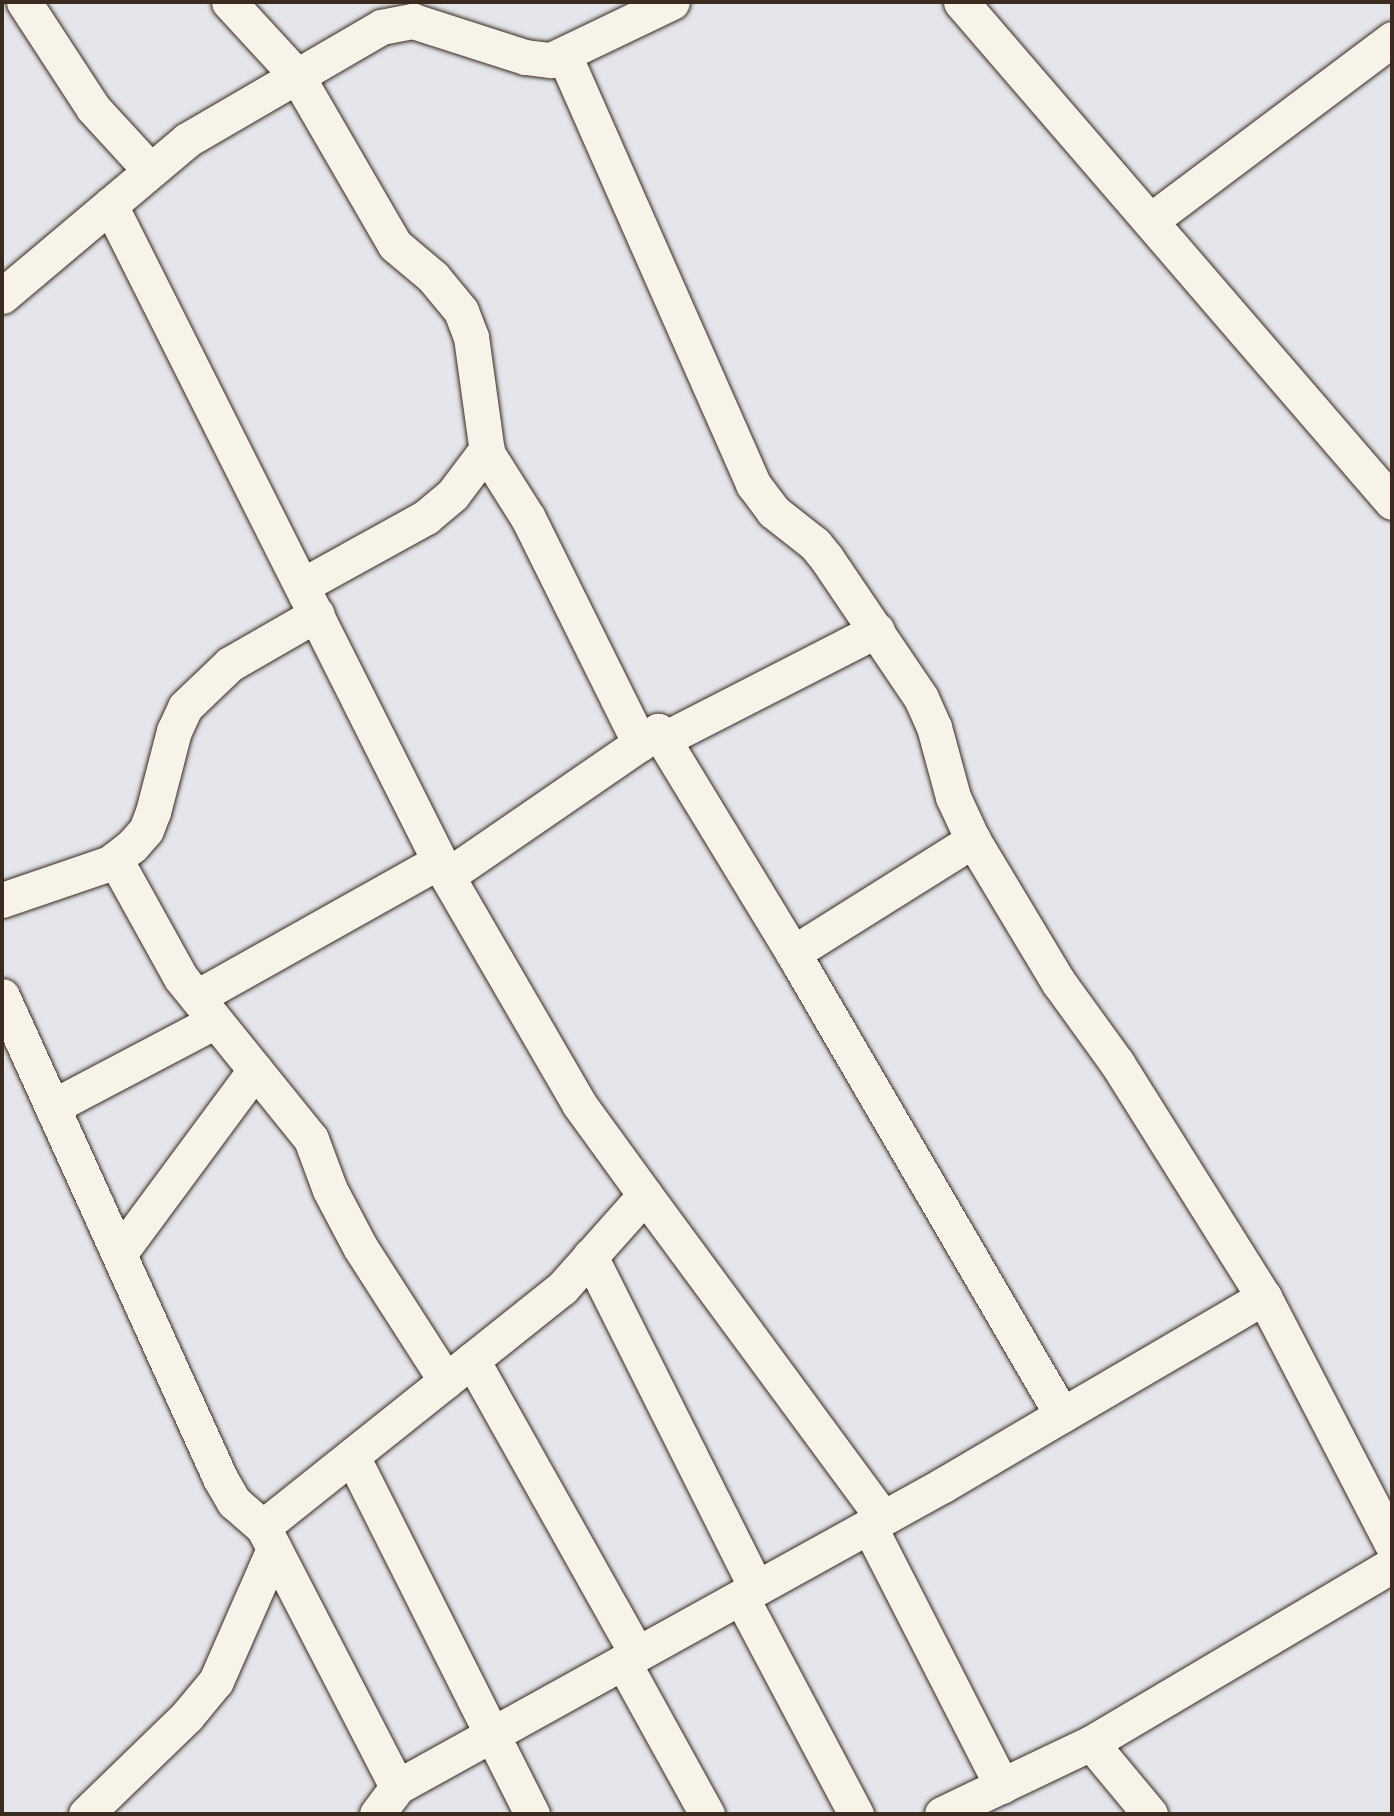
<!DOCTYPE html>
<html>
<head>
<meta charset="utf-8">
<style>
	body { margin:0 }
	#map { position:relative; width:1394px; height:1816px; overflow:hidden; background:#e4e6ec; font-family:Caveat,sans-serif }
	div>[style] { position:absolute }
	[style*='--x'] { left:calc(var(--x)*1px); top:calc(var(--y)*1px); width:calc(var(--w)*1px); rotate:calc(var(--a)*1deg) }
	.roads { filter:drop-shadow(0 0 2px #3b2a1e) drop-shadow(0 0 2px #3b2a1e) }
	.street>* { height:35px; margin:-17.5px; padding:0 17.5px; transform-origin:17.5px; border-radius:17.5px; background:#f7f3e8 }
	span { translate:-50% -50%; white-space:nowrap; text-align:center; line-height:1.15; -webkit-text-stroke:5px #f7f3e8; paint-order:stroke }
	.frame { position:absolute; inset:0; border:4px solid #3b2a1e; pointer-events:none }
</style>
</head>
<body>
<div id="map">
	<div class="roads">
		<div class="street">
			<i style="--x:24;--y:2;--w:126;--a:56.9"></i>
			<i style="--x:93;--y:108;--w:84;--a:47.4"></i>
			<i style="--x:229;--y:2;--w:100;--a:47.4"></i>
			<i style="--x:297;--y:76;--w:195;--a:59.9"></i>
			<i style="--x:395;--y:245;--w:50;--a:40.1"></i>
			<i style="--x:433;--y:277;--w:44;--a:50.5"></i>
			<i style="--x:461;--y:311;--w:28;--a:69"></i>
			<i style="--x:471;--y:337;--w:117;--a:82.1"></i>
			<i style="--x:487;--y:453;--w:77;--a:57.8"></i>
			<i style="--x:528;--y:518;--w:252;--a:63.6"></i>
			<i style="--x:961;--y:2;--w:660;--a:49.24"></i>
			<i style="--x:564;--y:55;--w:469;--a:66.2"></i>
			<i style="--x:753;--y:484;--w:34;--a:53"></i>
			<i style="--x:773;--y:511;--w:53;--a:38.2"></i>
			<i style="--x:815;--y:544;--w:19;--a:51"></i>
			<i style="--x:827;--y:559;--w:168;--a:55.9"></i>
			<i style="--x:921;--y:698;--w:32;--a:66"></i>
			<i style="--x:934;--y:727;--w:73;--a:74.8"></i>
			<i style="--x:953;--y:797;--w:47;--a:65.1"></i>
			<i style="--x:973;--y:840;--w:167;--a:59"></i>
			<i style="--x:1059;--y:983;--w:99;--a:54.1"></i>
			<i style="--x:1117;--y:1063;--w:276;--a:57.9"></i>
			<i style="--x:110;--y:205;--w:751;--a:63.33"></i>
			<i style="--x:1150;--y:221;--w:303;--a:-36.9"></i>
			<i style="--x:2;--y:296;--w:242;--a:-40.1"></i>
			<i style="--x:187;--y:140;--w:225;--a:-30.2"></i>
			<i style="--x:381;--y:27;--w:33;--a:-11"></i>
			<i style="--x:413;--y:21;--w:118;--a:17.8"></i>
			<i style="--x:525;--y:57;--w:26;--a:7"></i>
			<i style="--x:551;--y:60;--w:134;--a:-25.6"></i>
			<i style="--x:303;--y:585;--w:141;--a:-28.9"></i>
			<i style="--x:426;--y:517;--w:35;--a:-40"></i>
			<i style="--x:453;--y:494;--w:56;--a:-52.9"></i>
			<i style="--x:664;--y:739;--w:239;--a:-27.1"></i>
			<i style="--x:115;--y:859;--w:136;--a:61"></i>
			<i style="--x:181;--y:978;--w:207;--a:51.1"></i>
			<i style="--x:311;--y:1139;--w:54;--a:69.6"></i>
			<i style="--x:330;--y:1190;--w:64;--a:62.2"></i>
			<i style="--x:360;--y:1247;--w:159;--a:57.3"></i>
			<i style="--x:2;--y:900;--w:114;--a:-18.9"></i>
			<i style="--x:110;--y:863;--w:28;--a:-38"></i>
			<i style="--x:132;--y:846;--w:21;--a:-49"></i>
			<i style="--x:146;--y:830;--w:19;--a:-69"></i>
			<i style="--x:153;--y:812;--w:84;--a:-75.5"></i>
			<i style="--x:174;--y:731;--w:26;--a:-65"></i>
			<i style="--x:185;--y:707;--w:62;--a:-43.7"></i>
			<i style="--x:230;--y:664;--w:100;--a:-29.9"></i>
			<i style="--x:793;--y:953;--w:213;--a:-32.1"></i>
			<i style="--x:2;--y:996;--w:529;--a:65.66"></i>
			<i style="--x:220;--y:1478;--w:28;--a:60"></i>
			<i style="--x:234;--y:1502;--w:38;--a:41"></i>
			<i style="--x:197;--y:997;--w:278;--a:-29.3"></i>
			<i style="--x:52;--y:1107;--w:184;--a:-27.8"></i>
			<i style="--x:645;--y:1195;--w:401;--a:53.6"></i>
			<i style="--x:119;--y:1254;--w:229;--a:-53.5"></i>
			<i style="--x:590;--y:1256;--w:371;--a:63.4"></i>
			<i style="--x:472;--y:1360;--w:337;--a:60.7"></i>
			<i style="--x:1062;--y:1415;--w:535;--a:-120.21"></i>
			<i style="--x:793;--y:953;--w:260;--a:-121.3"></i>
			<i style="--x:658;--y:731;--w:256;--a:145.5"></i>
			<i style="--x:447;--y:876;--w:263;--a:59.9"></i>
			<i style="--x:579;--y:1104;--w:112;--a:54"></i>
			<i style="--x:645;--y:1195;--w:125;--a:131.7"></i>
			<i style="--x:562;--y:1288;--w:383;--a:141.4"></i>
			<i style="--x:263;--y:1527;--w:292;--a:62.7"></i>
			<i style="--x:397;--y:1787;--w:624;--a:-28.95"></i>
			<i style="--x:943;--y:1485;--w:138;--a:-30.5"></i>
			<i style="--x:1062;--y:1415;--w:234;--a:-30.3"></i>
			<i style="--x:1264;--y:1297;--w:278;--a:62.6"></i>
			<i style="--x:352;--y:1456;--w:401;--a:63.3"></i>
			<i style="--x:869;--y:1526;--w:292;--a:62.9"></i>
			<i style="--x:741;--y:1597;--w:246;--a:62.1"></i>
			<i style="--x:623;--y:1662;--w:174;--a:61.1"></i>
			<i style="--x:86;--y:1814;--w:141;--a:-44.1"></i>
			<i style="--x:187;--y:1716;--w:45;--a:-50.4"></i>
			<i style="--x:216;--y:1681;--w:144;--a:-66.3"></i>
			<i style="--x:377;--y:1814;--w:34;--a:-53"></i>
			<i style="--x:942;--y:1814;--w:165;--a:-25.5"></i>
			<i style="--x:1150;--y:1814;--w:92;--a:-129.7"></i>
			<i style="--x:1091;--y:1743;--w:350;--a:-30.6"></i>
		</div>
	</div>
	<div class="frame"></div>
</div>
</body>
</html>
